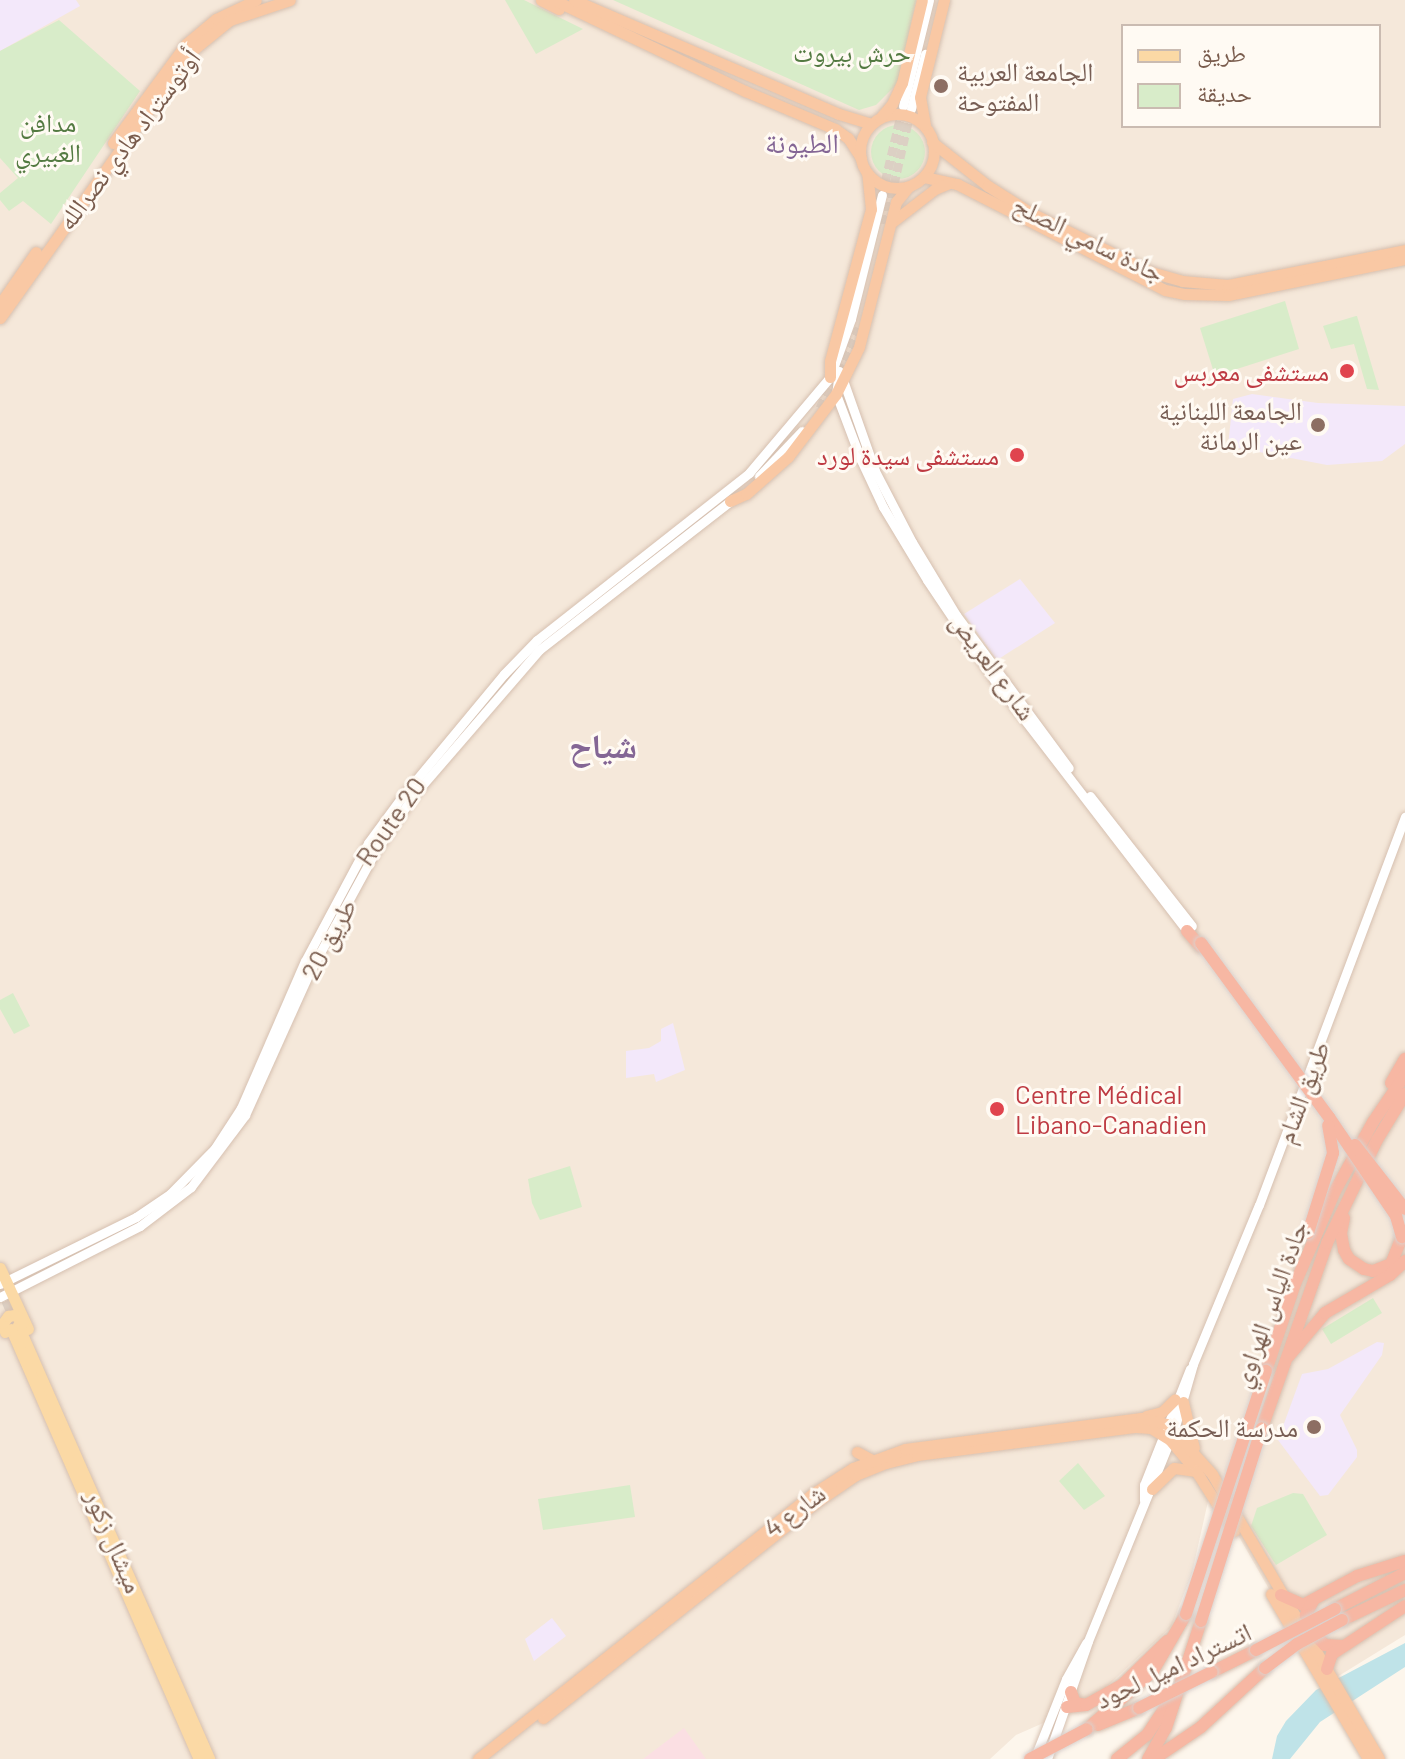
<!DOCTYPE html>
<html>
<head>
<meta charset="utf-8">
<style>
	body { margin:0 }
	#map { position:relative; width:1405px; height:1759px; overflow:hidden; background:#fdf6ec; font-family:Barlow,"Noto Naskh Arabic",sans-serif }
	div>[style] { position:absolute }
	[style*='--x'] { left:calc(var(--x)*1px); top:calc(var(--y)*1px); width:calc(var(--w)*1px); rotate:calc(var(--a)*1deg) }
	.residential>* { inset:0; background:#f5e8da }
	.education>* { inset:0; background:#f3e8fa }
	.medical>* { inset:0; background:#fbdfe3 }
	.green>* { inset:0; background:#d8ecc9 }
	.round { border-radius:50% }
	.water>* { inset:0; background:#bfe3e8 }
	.secondary-tunnel>* { height:9px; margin-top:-4.5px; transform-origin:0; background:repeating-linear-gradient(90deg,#dcd0c4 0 9px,transparent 0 13.5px) }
	.primary-tunnel>* { height:11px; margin-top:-5.5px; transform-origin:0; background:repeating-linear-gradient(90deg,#dcd0c4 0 11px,transparent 0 16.5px) }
	.roads { filter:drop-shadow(0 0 2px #d6c0b0) drop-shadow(0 0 2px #d6c0b0) }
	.secondary>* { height:9px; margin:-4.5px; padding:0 4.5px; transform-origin:4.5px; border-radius:4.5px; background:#fff }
	.primary>* { height:11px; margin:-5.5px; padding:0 5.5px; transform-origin:5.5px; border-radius:5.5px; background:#fbd9a5 }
	.trunk>* { height:11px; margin:-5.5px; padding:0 5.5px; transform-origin:5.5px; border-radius:5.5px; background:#f9c8a4 }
	.trunk>.ring { margin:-5.5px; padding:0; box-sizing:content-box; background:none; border:11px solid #f9c8a4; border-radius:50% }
	.motorway>* { height:12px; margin:-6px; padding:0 6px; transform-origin:6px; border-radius:6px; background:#f7b7a3 }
	.bridges { filter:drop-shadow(0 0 2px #dad1cd) drop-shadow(0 0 2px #dad1cd) }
	.motorway-bridge>* { height:12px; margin:-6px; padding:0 6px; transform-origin:6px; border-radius:6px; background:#f7b7a3 }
	.dots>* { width:22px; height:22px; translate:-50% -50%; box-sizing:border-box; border:4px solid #fffaf3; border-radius:50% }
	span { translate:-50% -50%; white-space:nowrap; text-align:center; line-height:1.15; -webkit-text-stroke:6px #fffaf3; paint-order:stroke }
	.park-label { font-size:26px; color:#537a41 }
	.education-label { font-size:26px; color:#785e54 }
	.left { translate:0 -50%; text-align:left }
	.right { translate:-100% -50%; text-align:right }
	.street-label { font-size:26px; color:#7a5c4d }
	.health-label { font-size:26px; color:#be3a42 }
	.neighbourhood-label { font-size:28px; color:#846695 }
	.district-label { font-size:34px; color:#846695; font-weight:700 }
	.legend { position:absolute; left:1121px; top:24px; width:260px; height:104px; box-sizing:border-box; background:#fffaf3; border:2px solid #cabbb1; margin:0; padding:10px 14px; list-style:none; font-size:24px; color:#7a5c4d }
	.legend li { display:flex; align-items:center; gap:16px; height:40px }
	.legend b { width:40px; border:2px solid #cabbb1 }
</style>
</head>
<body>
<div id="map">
	<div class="residential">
		<i style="clip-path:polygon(evenodd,0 0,1405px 0,1405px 1635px,1324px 1685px,1211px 1488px,1192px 1573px,1171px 1627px,1089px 1703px,1016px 1735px,990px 1759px,0 1759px,0 0,1123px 26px,1379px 26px,1379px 126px,1123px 126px,1123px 26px)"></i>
	</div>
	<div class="education">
		<i style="clip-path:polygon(0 0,76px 0,80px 6px,0 51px)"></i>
		<i style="clip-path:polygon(1252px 394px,1318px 403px,1405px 406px,1405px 444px,1382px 461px,1327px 465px,1228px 446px,1233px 399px)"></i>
		<i style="clip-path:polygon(1020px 579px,1055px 623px,997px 660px,964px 614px)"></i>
		<i style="clip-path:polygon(673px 1023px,685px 1070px,656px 1082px,654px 1074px,626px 1078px,626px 1051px,649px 1048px,661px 1041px,661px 1029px)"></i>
		<i style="clip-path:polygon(1377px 1342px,1384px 1343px,1382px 1355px,1340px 1415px,1357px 1450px,1357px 1457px,1328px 1495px,1320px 1496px,1278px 1440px,1302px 1374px,1328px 1369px)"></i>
		<i style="clip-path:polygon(552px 1618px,566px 1636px,534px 1661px,525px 1639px)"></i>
	</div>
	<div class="medical">
		<i style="clip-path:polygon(684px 1728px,706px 1759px,643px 1759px)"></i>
	</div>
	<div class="green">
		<i style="clip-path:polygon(505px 0,524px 0,583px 29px,536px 54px)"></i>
		<i style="clip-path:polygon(613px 0,916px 0,898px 83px,876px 105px,859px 110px)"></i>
		<i style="clip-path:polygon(59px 20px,140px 91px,51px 224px,23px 201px,9px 211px,0 200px,0 193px,18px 178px,0 158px,0 51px)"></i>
		<i class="round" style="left:871px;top:125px;width:54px;height:54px"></i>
		<i style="clip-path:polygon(1285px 301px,1299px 349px,1215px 376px,1200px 328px)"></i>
		<i style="clip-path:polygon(1356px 316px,1357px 316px,1379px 390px,1367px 389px,1354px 344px,1331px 349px,1323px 326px)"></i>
		<i style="clip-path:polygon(13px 993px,30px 1026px,14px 1034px,0 1009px,0 1000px)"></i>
		<i style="clip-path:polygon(570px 1166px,582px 1207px,540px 1220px,532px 1203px,528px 1179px)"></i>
		<i style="clip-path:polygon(1373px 1298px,1382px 1313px,1331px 1344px,1322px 1329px)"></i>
		<i style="clip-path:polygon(1078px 1463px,1105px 1496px,1084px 1510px,1059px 1481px)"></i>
		<i style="clip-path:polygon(630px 1485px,635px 1517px,543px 1530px,538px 1499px)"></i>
		<i style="clip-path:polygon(1293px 1493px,1303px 1494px,1327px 1535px,1276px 1565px,1251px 1526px,1257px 1508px)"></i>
	</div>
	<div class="water">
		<i style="clip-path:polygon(1405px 1643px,1405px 1667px,1320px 1722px,1290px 1759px,1272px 1759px,1277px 1736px,1286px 1721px,1316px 1690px)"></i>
	</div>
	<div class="secondary-tunnel">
		<i style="--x:882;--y:195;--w:91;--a:-76.7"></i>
		<i style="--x:885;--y:224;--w:118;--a:-77.3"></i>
		<i style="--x:820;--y:408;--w:89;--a:-64"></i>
	</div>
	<div class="primary-tunnel">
		<i style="--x:0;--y:1285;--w:39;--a:66"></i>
	</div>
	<div class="roads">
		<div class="secondary">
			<i style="--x:903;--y:106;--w:109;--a:-76.2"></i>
			<i style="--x:911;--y:109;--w:57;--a:-75.7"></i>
			<i style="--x:839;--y:371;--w:23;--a:97"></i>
			<i style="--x:836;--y:394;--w:71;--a:69.3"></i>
			<i style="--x:861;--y:460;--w:52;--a:64.9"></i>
			<i style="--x:883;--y:507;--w:85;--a:58.9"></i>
			<i style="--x:927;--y:580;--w:125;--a:56.1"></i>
			<i style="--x:997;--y:684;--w:312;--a:52.4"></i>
			<i style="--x:843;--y:380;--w:96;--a:70.6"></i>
			<i style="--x:875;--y:471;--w:80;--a:62.5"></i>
			<i style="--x:912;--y:542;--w:85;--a:58.9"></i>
			<i style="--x:956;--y:615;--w:190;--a:53.6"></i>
			<i style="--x:759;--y:476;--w:62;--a:-46.3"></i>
			<i style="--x:1090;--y:796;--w:165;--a:51.9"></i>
			<i style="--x:0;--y:1284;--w:152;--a:-26.2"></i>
			<i style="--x:136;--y:1217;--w:41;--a:-34.1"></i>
			<i style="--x:170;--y:1194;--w:64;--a:-45.6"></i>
			<i style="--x:215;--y:1148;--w:48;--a:-57"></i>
			<i style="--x:241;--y:1108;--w:160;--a:-66.5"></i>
			<i style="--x:305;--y:961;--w:134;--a:-61.9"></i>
			<i style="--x:368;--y:843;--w:56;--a:-53.7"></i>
			<i style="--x:401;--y:798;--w:161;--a:-50.3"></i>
			<i style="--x:504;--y:674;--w:47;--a:-45.9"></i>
			<i style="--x:537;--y:640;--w:270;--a:-38.2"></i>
			<i style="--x:749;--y:473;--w:126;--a:-49.8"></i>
			<i style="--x:830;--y:377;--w:62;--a:-70.1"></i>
			<i style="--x:851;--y:319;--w:128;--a:-76"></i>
			<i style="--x:0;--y:1297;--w:157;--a:-26.9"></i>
			<i style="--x:140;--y:1226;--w:64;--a:-37.4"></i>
			<i style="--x:191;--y:1187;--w:90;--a:-53.1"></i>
			<i style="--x:245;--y:1115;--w:156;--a:-65.7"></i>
			<i style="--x:309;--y:973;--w:138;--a:-61.4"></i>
			<i style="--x:375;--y:852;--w:68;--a:-55.8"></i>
			<i style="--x:413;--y:796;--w:193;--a:-49.2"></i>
			<i style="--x:539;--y:650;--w:246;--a:-37.9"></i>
			<i style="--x:1144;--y:1500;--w:15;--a:-90"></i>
			<i style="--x:1144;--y:1485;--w:125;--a:-68.4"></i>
			<i style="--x:1035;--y:1757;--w:84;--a:-68.3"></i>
			<i style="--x:1066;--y:1679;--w:41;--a:-60.9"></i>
			<i style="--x:1047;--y:1759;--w:125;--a:-70.8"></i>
			<i style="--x:1088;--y:1641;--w:228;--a:-67.8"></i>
			<i style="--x:1174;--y:1430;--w:69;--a:-73.9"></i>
			<i style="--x:1193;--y:1364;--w:172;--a:-67.5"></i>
			<i style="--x:1259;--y:1205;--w:415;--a:-69.4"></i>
		</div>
		<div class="primary">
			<i style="--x:0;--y:1268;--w:67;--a:65.3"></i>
			<i style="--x:18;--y:1325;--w:474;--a:66.2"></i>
			<i style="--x:11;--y:1329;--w:469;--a:66.4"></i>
			<i style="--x:5;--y:1332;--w:9;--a:-103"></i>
			<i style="--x:3;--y:1323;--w:9;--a:-54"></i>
			<i style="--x:8;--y:1316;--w:7;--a:-8"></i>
			<i style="--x:15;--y:1315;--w:11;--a:41"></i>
		</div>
		<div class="trunk">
			<i style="--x:541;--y:0;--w:20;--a:27"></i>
			<i style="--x:554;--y:0;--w:212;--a:25.5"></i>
			<i style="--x:745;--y:91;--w:98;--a:22.9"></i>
			<i style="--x:835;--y:129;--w:16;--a:35"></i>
			<i style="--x:848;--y:138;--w:24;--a:57"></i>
			<i style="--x:574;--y:0;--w:288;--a:23.3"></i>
			<i style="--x:839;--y:114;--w:34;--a:17"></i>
			<i class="ring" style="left:860px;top:114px;width:63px;height:63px"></i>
			<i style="--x:880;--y:118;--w:18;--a:-49"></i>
			<i style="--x:892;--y:104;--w:23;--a:-65"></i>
			<i style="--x:902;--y:83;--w:85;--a:-76.5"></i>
			<i style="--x:925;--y:125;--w:28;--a:-100"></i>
			<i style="--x:920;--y:97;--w:100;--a:-76.1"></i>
			<i style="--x:932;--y:142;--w:71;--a:38.2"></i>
			<i style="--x:988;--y:186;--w:51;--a:32.1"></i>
			<i style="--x:1031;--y:213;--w:134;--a:26.2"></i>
			<i style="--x:1151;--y:272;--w:32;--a:16"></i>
			<i style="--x:1182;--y:281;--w:46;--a:5"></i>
			<i style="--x:1228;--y:285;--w:180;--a:-11.2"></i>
			<i style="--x:113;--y:143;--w:123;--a:-53.6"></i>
			<i style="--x:186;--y:44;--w:39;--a:-40"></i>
			<i style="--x:216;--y:19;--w:44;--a:-25.4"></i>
			<i style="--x:924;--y:177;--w:34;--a:12"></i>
			<i style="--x:957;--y:184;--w:233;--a:27"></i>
			<i style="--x:1165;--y:290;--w:19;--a:12"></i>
			<i style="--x:1184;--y:294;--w:44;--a:1.3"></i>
			<i style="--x:1228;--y:295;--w:181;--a:-11.5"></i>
			<i style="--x:891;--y:223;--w:56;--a:-37.7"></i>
			<i style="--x:935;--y:189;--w:15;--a:-23"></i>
			<i style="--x:0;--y:304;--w:63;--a:-55.3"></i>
			<i style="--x:0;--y:318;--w:324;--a:-54.5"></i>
			<i style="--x:188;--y:54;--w:54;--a:-39"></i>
			<i style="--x:230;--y:20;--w:63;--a:-18.4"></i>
			<i style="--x:830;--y:377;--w:16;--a:-90"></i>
			<i style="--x:830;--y:361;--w:157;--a:-74.9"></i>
			<i style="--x:871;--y:209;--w:36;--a:-96"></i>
			<i style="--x:730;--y:501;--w:17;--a:-24"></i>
			<i style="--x:746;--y:494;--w:56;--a:-41.4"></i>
			<i style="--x:788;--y:457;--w:79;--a:-52.7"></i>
			<i style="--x:836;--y:394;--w:52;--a:-63.9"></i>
			<i style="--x:859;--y:347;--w:150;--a:-75.7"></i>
			<i style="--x:896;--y:202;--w:19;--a:-51"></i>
			<i style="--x:1183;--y:1402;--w:47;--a:76.6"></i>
			<i style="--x:1146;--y:1416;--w:16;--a:-14"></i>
			<i style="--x:1162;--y:1412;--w:18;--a:-45"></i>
			<i style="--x:857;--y:1452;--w:17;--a:28"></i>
			<i style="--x:1152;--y:1489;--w:30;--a:-44"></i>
			<i style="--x:1174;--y:1468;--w:22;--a:8"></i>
			<i style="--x:1271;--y:1594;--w:191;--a:59.5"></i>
			<i style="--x:543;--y:1718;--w:347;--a:-38.3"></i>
			<i style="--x:815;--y:1503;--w:50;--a:-34.3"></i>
			<i style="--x:856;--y:1475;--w:32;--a:-22"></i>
			<i style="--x:886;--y:1463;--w:32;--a:-14"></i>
			<i style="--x:917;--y:1455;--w:221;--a:-7.3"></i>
			<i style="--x:1136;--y:1427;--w:15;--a:4"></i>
			<i style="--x:1151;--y:1428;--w:22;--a:32"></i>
			<i style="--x:1170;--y:1440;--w:40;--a:50"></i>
			<i style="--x:1196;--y:1471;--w:71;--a:57.7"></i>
			<i style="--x:478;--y:1759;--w:429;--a:-38.4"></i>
			<i style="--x:814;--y:1493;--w:46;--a:-32.7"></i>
			<i style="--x:853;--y:1468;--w:55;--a:-20.1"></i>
			<i style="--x:905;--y:1449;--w:238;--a:-7.5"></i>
			<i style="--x:1141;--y:1418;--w:27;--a:13"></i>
			<i style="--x:1167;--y:1424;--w:67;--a:48"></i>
			<i style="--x:1212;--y:1474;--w:330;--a:59.6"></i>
		</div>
		<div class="motorway">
			<i style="--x:1187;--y:931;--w:21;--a:49"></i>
			<i style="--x:1391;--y:1083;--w:28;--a:-60"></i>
			<i style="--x:1344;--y:1218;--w:15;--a:101"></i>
			<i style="--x:1341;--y:1233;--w:17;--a:80"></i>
			<i style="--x:1344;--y:1250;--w:10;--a:61"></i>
			<i style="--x:1349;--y:1259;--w:18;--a:34"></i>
			<i style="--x:1364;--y:1269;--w:9;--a:13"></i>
			<i style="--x:1373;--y:1271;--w:19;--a:-21"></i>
			<i style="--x:1391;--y:1264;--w:29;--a:-68"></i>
			<i style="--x:1289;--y:1356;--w:56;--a:-50.1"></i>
			<i style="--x:1325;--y:1313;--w:75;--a:-30.3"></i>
			<i style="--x:1390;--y:1275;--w:21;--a:-43"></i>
			<i style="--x:1266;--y:1371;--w:92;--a:-71.6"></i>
			<i style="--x:1295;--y:1284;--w:101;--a:-66.7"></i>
			<i style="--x:1335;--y:1191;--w:79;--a:-61.2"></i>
			<i style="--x:1373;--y:1122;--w:57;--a:-55.8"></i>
			<i style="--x:1262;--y:1428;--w:196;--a:-70.6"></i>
			<i style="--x:1327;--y:1243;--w:114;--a:-64.1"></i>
			<i style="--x:1377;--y:1140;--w:54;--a:-58.7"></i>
			<i style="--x:1281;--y:1595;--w:24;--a:24"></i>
			<i style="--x:1303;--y:1605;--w:61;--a:-28.2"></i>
			<i style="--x:1357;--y:1576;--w:50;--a:-17.4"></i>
			<i style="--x:1313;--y:1601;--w:16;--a:117"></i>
			<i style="--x:1306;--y:1615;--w:15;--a:74"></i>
			<i style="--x:1310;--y:1629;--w:22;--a:47"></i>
			<i style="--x:1325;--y:1645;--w:17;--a:3"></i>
			<i style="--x:1335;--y:1609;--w:79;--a:-27.2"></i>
			<i style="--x:1342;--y:1620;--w:70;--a:-25.5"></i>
			<i style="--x:1327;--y:1669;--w:16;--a:-72"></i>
			<i style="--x:1332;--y:1654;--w:87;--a:-33.3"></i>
			<i style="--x:1212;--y:1672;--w:49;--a:-26.6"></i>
			<i style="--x:1071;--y:1692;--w:12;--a:70"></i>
			<i style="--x:1075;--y:1703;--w:11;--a:10"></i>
			<i style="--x:1067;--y:1707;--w:19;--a:-6"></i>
			<i style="--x:1086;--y:1705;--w:41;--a:-29.1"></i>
			<i style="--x:1122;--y:1685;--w:63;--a:-44.4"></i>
			<i style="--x:1098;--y:1725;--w:44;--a:-22.5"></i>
			<i style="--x:1087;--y:1729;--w:88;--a:-41.3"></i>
			<i style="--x:1153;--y:1671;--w:66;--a:-59.9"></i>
			<i style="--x:1117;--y:1759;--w:38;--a:-39"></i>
			<i style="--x:1147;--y:1735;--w:42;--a:-56.7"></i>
			<i style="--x:1148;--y:1759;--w:36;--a:-60"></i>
			<i style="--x:1166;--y:1728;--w:113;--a:-71.9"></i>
			<i style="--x:1154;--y:1759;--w:57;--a:-34.2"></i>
			<i style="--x:1201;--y:1727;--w:87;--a:-42.7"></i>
		</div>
	</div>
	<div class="bridges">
		<div class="motorway-bridge">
			<i style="--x:1201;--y:943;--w:216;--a:53.7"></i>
			<i style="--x:1329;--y:1117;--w:120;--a:55.9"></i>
			<i style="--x:1396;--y:1216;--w:22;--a:74"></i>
			<i style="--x:1355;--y:1145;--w:81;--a:52"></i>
			<i style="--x:1308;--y:1233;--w:84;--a:-72.6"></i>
			<i style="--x:1333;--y:1153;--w:28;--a:-100"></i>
			<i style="--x:1186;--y:1614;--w:256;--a:-71.8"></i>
			<i style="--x:1201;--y:1621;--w:202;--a:-72.5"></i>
			<i style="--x:1256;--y:1650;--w:89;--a:-27.4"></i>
			<i style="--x:1265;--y:1668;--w:40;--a:-37"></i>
			<i style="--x:1297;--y:1644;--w:51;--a:-28.1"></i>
			<i style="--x:1139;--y:1708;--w:81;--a:-26.3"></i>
			<i style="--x:1030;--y:1759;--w:64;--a:-27.8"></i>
		</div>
	</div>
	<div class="dots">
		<i style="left:941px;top:86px;background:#8d6e63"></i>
		<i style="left:1347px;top:371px;background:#e0444e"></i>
		<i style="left:1318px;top:425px;background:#8d6e63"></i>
		<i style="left:1017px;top:455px;background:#e0444e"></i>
		<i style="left:997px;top:1109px;background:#e0444e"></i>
		<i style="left:1314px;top:1427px;background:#8d6e63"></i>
	</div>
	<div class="park-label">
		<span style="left:852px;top:52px">حرش بيروت</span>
		<span style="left:48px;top:137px">مدافن<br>الغبيري</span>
	</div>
	<div class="education-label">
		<span class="left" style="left:957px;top:86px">الجامعة العربية<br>المفتوحة</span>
		<span class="right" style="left:1302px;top:425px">الجامعة اللبنانية<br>عين الرمانة</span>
		<span class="right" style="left:1298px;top:1427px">مدرسة الحكمة</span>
	</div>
	<div class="street-label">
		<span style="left:128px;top:139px;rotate:-53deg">أوتوستراد هادي نصرالله</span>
		<span style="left:1089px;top:238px;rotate:26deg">جادة سامي الصلح</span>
		<span style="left:994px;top:666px;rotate:54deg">شارع العريض</span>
		<span style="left:390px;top:821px;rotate:-55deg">Route 20</span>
		<span style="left:328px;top:939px;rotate:-62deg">طريق 20</span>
		<span style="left:1302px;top:1092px;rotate:-69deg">طريق الشام</span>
		<span style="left:1269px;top:1304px;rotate:-70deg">جادة الياس الهراوي</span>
		<span style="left:794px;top:1510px;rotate:-37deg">شارع 4</span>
		<span style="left:115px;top:1541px;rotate:67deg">ميشال زكور</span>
		<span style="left:1173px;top:1665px;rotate:-25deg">اتستراد اميل لحود</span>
	</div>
	<div class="health-label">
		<span class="right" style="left:1329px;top:371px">مستشفى معربس</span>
		<span class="right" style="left:999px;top:455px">مستشفى سيدة لورد</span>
		<span class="left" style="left:1015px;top:1109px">Centre Médical<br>Libano-Canadien</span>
	</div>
	<div class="neighbourhood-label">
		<span style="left:802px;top:142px">الطيونة</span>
	</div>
	<div class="district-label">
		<span style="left:603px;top:745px">شياح</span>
	</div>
	<ul class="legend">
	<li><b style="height:10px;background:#fbd9a5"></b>طريق</li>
	<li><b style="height:22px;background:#d8ecc9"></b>حديقة</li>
	</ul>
</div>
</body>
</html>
